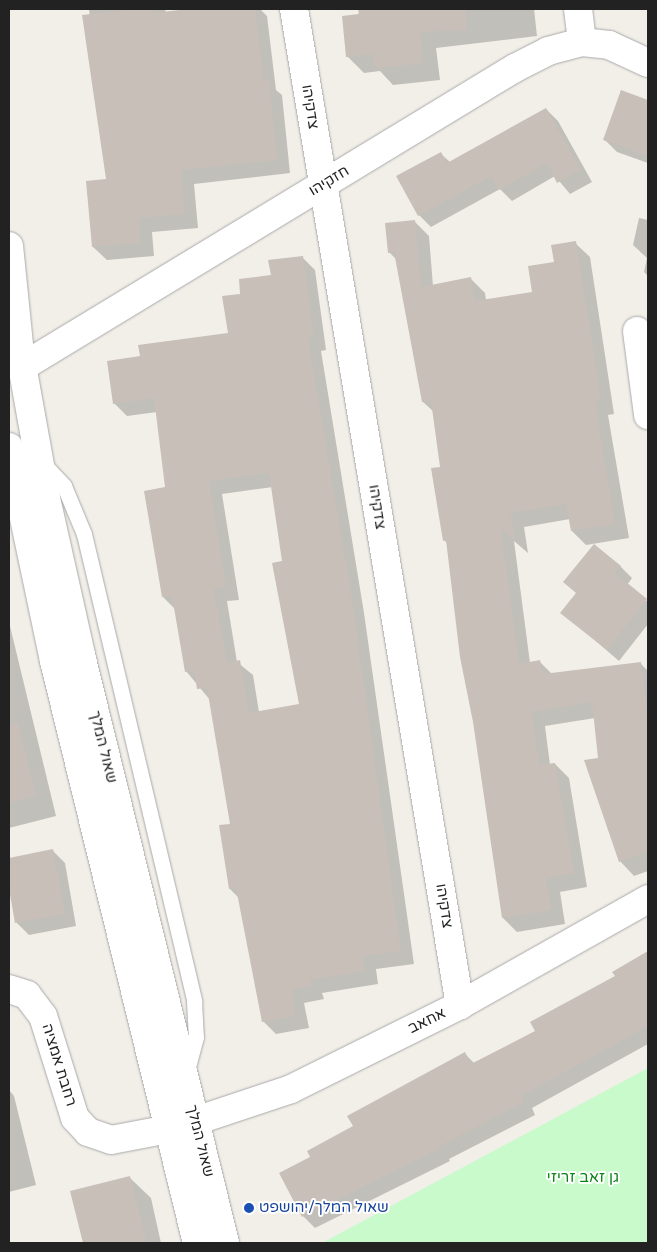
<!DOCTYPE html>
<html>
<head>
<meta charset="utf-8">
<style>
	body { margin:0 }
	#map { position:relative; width:657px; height:1252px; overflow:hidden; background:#f2efe9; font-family:"Varela Round","Noto Sans Hebrew",sans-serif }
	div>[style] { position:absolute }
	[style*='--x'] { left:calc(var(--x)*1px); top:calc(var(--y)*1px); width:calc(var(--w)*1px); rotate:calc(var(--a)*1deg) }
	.park>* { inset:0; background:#c8facc }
	.shadow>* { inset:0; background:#0003 }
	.building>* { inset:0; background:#c7bfb8 }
	.roads { filter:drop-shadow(0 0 1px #a9a9a9) drop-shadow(0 0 1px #a9a9a9) }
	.service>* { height:15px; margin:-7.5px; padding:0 7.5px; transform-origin:7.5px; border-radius:7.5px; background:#fff }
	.minor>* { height:28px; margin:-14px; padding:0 14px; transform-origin:14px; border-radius:14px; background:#fff }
	.tertiary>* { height:28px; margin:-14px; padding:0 14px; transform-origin:14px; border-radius:14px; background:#fff }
	.dots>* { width:14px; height:14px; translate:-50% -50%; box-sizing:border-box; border:2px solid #fff; border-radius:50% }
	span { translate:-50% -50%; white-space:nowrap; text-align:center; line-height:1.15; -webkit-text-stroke:4px #fff; paint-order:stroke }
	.street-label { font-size:15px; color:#222 }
	.park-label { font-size:15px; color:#0c8416 }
	.transit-label { font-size:15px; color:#164399 }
	.left { translate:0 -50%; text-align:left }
	.frame { position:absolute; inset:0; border:10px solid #222; pointer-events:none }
</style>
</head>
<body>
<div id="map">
	<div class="park">
		<i style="clip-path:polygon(648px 1068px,648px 1243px,322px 1243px)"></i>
	</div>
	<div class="shadow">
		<i style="clip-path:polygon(89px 9px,165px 9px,166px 13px,199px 9px,260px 9px,267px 16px,276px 90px,282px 95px,290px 173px,194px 184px,198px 228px,152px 232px,154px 256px,107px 260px,93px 247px,108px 180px)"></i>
		<i style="clip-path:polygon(360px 9px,534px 9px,537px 36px,436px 48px,440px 80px,393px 85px,380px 71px,364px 73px,347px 56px)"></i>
		<i style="clip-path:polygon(622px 92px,648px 101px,648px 163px,617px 152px,605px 140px)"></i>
		<i style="clip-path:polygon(546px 109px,558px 121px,592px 182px,570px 194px,555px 176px,512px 201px,500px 189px,431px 227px,419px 215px,441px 154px,450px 162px)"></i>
		<i style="clip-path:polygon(639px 218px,648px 220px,648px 276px,644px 272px,647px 258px,633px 245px)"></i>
		<i style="clip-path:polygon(415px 222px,429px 236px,433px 286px,471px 279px,485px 293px,486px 300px,533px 294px,555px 263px,575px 243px,590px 257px,614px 414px,608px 415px,629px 538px,586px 545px,572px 531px,570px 519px,524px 527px,528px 553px,514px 541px,530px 663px,540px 662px,552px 674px,641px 664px,648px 671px,648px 871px,634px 876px,620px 861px,599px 759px,595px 718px,545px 726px,550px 765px,555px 764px,569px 778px,587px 887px,560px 892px,565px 924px,517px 932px,503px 918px,448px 544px,444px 540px,442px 468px,434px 412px,423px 402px,397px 260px,389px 252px)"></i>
		<i style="clip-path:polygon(evenodd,302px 257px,315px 270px,326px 350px,321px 351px,364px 613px,414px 964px,376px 969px,378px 984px,322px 993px,324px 999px,304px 1003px,309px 1028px,276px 1034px,263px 1021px,239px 898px,230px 889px,231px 825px,210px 700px,186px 671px,176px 610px,163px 597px,166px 488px,157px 412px,127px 416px,114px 403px,141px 357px,229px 334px,242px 295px,302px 257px,273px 487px,284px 562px,273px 564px,300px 705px,259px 712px,253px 675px,237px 662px,227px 601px,239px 600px,222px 494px,273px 487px)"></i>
		<i style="clip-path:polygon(620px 566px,632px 578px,627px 585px,648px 602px,648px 624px,619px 661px,562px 612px)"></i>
		<i style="clip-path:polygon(9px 622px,56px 816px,9px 828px)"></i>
		<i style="clip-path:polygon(53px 851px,65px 863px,76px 926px,29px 935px,17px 923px,9px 882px,9px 859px)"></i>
		<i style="clip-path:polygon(648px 952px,648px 1044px,532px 1108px,535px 1115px,449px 1159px,450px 1161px,315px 1228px,303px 1216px,312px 1157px,464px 1053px,474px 1063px,537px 1032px,617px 976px,614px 972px)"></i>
		<i style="clip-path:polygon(9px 1090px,14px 1096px,36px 1185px,9px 1192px)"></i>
		<i style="clip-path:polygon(130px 1178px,151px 1198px,161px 1243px,84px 1243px,71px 1192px)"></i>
	</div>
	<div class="building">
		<i style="clip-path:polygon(135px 9px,153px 9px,153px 13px,188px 9px,255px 9px,264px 81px,269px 80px,277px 160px,181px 170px,185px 214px,139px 218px,141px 243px,92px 247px,86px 181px,106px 179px,82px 15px)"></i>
		<i style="clip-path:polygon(358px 9px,466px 9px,467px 30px,420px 32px,423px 63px,375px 68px,373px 54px,346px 57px,342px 16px,359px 14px)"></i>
		<i style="clip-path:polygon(621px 90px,648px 100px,648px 156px,603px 140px)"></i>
		<i style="clip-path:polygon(546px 108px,581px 170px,557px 183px,547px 163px,499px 190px,491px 176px,418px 216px,396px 176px,441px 152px,447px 163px)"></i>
		<i style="clip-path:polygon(415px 220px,421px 287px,471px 277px,475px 301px,532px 292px,528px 266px,554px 262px,551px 245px,576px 241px,601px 400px,595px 401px,615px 524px,571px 531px,566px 504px,511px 513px,515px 541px,501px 529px,519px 664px,540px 660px,543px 674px,641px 662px,648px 721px,648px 852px,619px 862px,584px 760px,598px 758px,592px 702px,532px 712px,539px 765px,555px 763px,574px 873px,546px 878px,551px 910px,502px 918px,473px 722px,460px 657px,446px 540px,443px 541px,431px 468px,440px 467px,431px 401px,422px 402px,394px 252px,388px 253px,385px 223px)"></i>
		<i style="clip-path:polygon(evenodd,303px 256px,314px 337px,308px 338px,352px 599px,401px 951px,363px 956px,365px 971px,310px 980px,311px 986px,292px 990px,296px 1016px,262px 1022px,236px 888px,229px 889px,219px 825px,230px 824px,207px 688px,197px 689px,194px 670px,185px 672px,172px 596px,162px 597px,144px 491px,165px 487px,154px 398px,113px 404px,107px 361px,140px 356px,138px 345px,228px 333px,222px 296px,240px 294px,239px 279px,271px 275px,268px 260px,303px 256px,269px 473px,282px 561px,272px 563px,299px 704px,249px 713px,240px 660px,227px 663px,214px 589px,226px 587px,209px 481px,269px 473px)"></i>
		<i style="clip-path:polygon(594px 544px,621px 566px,615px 573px,647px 599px,607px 650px,560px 613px,576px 593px,563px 582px)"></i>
		<i style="clip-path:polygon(18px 722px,36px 796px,9px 803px,9px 723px)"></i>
		<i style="clip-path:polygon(53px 849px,65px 914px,15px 923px,9px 889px,9px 858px)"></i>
		<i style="clip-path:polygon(648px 951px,648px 1026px,521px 1096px,524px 1102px,438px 1147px,439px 1149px,302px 1217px,279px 1173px,310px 1157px,307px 1151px,353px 1126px,347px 1116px,465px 1052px,471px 1064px,535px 1031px,530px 1022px,615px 976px,612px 972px)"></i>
		<i style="clip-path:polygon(130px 1176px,147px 1243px,83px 1243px,70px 1191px)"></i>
	</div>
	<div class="roads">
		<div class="service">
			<i style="--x:41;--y:461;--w:34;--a:47"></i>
			<i style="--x:64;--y:486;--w:52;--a:67.4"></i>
			<i style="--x:84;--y:534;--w:480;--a:76.7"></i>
			<i style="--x:194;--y:1001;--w:36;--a:87"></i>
			<i style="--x:196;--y:1037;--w:35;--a:105"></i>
		</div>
		<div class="minor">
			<i style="--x:294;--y:9;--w:1010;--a:80.54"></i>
			<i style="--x:578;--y:9;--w:33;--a:83"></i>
			<i style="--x:637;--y:331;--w:85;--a:82.5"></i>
			<i style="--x:22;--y:367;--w:577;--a:-31.24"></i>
			<i style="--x:515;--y:68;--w:37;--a:-27"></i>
			<i style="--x:548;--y:51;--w:35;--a:-15"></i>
			<i style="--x:582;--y:42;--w:27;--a:6"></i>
			<i style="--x:609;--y:45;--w:43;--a:24.8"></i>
			<i style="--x:9;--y:989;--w:19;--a:18"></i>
			<i style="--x:27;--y:995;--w:26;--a:53"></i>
			<i style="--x:43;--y:1016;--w:107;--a:72.6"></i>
			<i style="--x:75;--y:1118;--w:19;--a:47"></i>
			<i style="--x:88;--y:1132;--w:24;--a:19"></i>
			<i style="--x:111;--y:1140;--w:59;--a:-10.7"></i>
			<i style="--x:195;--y:1121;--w:101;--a:-18.4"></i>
			<i style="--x:291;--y:1089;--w:189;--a:-26.4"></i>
			<i style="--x:460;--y:1005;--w:216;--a:-29.4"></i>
		</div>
		<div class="tertiary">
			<i style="--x:9;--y:246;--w:109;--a:84.2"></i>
			<i style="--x:20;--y:354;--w:146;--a:79.8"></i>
			<i style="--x:46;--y:498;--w:161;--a:77.4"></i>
			<i style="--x:81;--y:655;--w:605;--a:76.24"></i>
			<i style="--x:9;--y:447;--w:219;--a:78.1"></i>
			<i style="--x:54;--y:661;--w:599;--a:76.2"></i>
		</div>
	</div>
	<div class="dots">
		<i style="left:249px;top:1208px;background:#1a4fb4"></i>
	</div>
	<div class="street-label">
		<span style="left:310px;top:107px;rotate:81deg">צדקיהו</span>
		<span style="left:329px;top:181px;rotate:-31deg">חזקיהו</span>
		<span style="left:377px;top:507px;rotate:81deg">צדקיהו</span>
		<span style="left:103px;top:747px;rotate:76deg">שאול המלך</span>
		<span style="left:444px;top:906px;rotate:81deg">צדקיהו</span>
		<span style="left:427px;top:1021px;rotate:-26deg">אחאב</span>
		<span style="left:59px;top:1065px;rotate:73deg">רחבת אמציה</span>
		<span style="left:200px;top:1141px;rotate:76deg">שאול המלך</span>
	</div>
	<div class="park-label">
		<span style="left:583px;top:1178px">גן זאב זריזי</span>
	</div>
	<div class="transit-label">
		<span class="left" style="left:259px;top:1208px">שאול המלך/יהושפט</span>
	</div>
	<div class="frame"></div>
</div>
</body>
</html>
